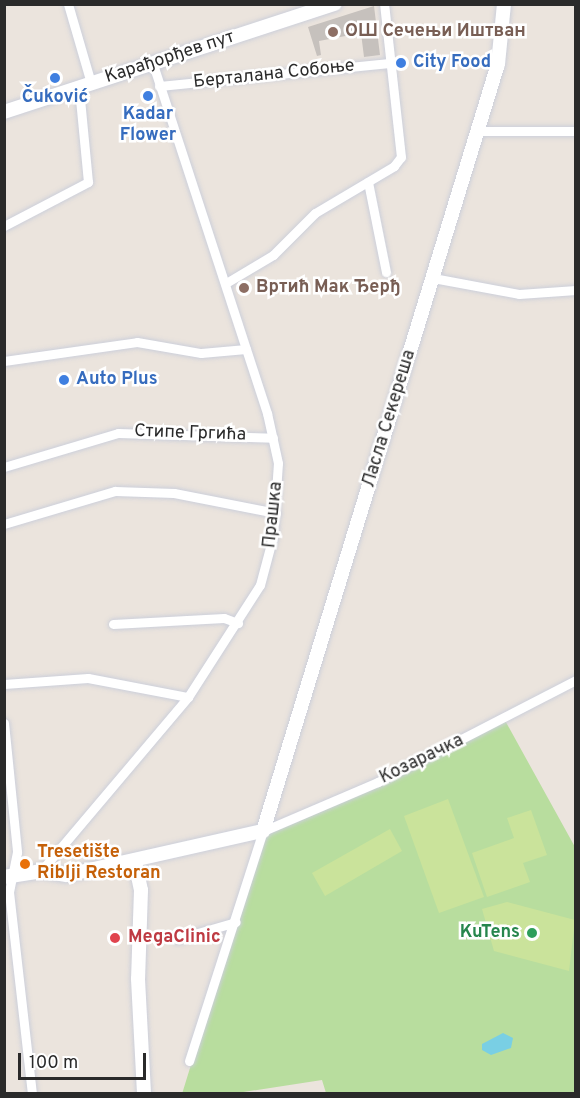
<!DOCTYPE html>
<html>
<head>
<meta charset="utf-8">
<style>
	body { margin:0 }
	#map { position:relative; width:580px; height:1098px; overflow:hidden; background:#ebe4dd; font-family:Overpass,sans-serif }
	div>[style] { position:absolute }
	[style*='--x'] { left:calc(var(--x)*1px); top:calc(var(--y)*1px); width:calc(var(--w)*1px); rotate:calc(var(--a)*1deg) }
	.green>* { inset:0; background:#b8dd9e }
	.pitch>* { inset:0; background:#cae39b }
	.water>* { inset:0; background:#79cfe4 }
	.building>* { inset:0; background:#c6c1bd }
	.roads { filter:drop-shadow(0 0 2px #cccfda) drop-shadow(0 0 2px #cccfda) }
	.street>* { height:9px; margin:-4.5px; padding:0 4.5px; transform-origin:4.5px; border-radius:4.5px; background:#fff }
	.secondary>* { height:14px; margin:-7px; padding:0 7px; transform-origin:7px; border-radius:7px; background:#fff }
	.dots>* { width:16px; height:16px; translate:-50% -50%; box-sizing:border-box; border:3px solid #fff; border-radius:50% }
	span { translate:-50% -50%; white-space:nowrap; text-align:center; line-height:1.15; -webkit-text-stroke:5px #fff; paint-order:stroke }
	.education-label { font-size:18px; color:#785e54; font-weight:700 }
	.left { translate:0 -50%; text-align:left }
	.street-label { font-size:18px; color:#2a2a2a }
	.shop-label { font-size:18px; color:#366cbe; font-weight:700 }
	.food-label { font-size:18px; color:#c56008; font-weight:700 }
	.leisure-label { font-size:18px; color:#27864d; font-weight:700 }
	.right { translate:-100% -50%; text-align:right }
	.health-label { font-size:18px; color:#be3a42; font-weight:700 }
	.frame { position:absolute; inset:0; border:6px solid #2a2a2a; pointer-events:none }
	.scale { position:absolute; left:18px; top:1053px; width:128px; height:27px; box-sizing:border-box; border:3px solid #2a2a2a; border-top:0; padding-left:8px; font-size:18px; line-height:21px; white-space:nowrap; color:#2a2a2a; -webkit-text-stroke:4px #fff; paint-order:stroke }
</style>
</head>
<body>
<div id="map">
	<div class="green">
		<i style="clip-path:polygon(502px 715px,575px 847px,575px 1093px,326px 1093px,322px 1080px,237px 1093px,182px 1094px,263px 831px,291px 822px)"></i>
	</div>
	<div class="pitch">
		<i style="clip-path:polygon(448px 799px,484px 897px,439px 913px,404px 816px)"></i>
		<i style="clip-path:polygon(531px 810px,547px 855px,523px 863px,530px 882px,487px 897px,472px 853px,514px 838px,507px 818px)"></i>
		<i style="clip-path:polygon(390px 829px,402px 851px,325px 896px,312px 873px)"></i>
		<i style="clip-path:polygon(507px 902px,575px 920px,569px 971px,494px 951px,482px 909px)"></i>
	</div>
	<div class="water">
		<i style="clip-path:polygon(503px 1033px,513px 1038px,511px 1048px,491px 1055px,482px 1050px,482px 1044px)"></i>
	</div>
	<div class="building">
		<i style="clip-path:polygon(374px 6px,380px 55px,364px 57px,361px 33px,319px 41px,321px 55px,317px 56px,308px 27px)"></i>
	</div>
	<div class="roads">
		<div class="street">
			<i style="--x:68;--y:4;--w:82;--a:73.8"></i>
			<i style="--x:159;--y:86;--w:232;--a:-5.7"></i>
			<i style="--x:476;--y:131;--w:100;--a:0"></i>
			<i style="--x:368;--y:182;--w:92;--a:78.7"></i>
			<i style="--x:4;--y:226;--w:95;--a:-27.6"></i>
			<i style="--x:88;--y:182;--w:94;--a:-95.5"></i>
			<i style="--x:433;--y:278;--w:87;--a:10.5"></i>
			<i style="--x:519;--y:294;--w:57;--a:-4"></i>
			<i style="--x:226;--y:283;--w:55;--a:-30.8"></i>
			<i style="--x:273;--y:255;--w:59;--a:-45"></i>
			<i style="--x:315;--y:213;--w:92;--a:-30.7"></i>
			<i style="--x:394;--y:166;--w:11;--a:-52"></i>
			<i style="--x:401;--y:157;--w:154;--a:-96.3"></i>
			<i style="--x:4;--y:361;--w:134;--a:-8.1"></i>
			<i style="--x:137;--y:342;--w:65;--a:9.8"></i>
			<i style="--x:201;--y:353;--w:45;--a:-5.1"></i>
			<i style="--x:4;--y:467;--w:119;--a:-16.6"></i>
			<i style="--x:118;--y:433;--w:155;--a:1.8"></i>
			<i style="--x:4;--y:524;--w:116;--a:-16.6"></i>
			<i style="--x:115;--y:491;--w:59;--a:1.9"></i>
			<i style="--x:174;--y:493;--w:104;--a:11.1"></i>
			<i style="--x:113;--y:624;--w:111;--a:-3.1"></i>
			<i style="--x:224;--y:618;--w:15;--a:20"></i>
			<i style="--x:4;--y:684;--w:84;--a:-4.1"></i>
			<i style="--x:88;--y:678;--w:102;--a:10.8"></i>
			<i style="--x:4;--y:723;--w:130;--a:84.2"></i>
			<i style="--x:17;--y:852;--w:41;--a:101.3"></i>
			<i style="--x:9;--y:892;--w:203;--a:83.5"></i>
			<i style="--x:41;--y:871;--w:228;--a:-49.8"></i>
			<i style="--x:188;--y:697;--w:133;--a:-57.3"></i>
			<i style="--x:260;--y:585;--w:51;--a:-75.1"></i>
			<i style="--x:273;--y:536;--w:73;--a:-86.1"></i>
			<i style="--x:278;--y:463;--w:51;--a:-102.4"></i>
			<i style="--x:267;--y:413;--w:366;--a:-108.1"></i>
			<i style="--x:177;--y:939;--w:61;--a:-16.1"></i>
			<i style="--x:189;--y:1061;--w:242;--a:-72.2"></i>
			<i style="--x:263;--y:831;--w:125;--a:-23.1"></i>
			<i style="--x:378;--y:782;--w:223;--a:-27.3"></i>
		</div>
		<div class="secondary">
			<i style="--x:4;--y:112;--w:348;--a:-18.1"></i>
			<i style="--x:135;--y:862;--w:29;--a:78"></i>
			<i style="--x:141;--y:890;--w:89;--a:91.9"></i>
			<i style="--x:138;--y:979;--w:115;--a:87"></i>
			<i style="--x:4;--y:877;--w:37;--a:-9"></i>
			<i style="--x:41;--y:871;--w:26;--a:9"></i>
			<i style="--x:67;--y:875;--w:201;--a:-12.7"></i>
			<i style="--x:263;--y:831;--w:802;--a:-72.97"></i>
			<i style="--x:498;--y:64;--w:60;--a:-84.3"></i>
		</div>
	</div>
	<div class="dots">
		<i style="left:333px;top:32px;background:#8d6e63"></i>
		<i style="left:401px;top:63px;background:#3f7fe0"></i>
		<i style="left:55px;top:78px;background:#3f7fe0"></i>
		<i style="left:148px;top:96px;background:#3f7fe0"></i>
		<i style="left:244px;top:288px;background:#8d6e63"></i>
		<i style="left:64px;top:380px;background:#3f7fe0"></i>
		<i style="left:25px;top:864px;background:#e8710a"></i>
		<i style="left:532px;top:933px;background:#2e9e5b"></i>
		<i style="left:115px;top:938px;background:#e0444e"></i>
	</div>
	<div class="education-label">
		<span class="left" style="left:345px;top:32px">ОШ Сечењи Иштван</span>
		<span class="left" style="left:256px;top:288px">Вртић Мак Ђерђ</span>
	</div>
	<div class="street-label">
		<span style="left:170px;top:58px;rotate:-18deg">Карађорђев пут</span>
		<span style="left:274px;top:75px;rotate:-6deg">Берталана Собоње</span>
		<span style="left:390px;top:419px;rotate:-73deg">Ласла Секереша</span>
		<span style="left:190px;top:434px;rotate:2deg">Стипе Гргића</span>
		<span style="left:274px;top:515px;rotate:-84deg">Прашка</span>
		<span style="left:422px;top:760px;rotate:-26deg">Козарачка</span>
	</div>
	<div class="shop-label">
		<span class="left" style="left:413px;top:63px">City Food</span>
		<span style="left:55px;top:98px">Čuković</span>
		<span style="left:148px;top:126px">Kadar<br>Flower</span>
		<span class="left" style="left:76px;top:380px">Auto Plus</span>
	</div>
	<div class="food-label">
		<span class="left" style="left:37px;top:864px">Tresetište<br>Riblji Restoran</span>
	</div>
	<div class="leisure-label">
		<span class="right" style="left:520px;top:933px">KuTens</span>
	</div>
	<div class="health-label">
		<span class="left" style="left:128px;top:938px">MegaClinic</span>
	</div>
	<div class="frame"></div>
	<div class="scale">100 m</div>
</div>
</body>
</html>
